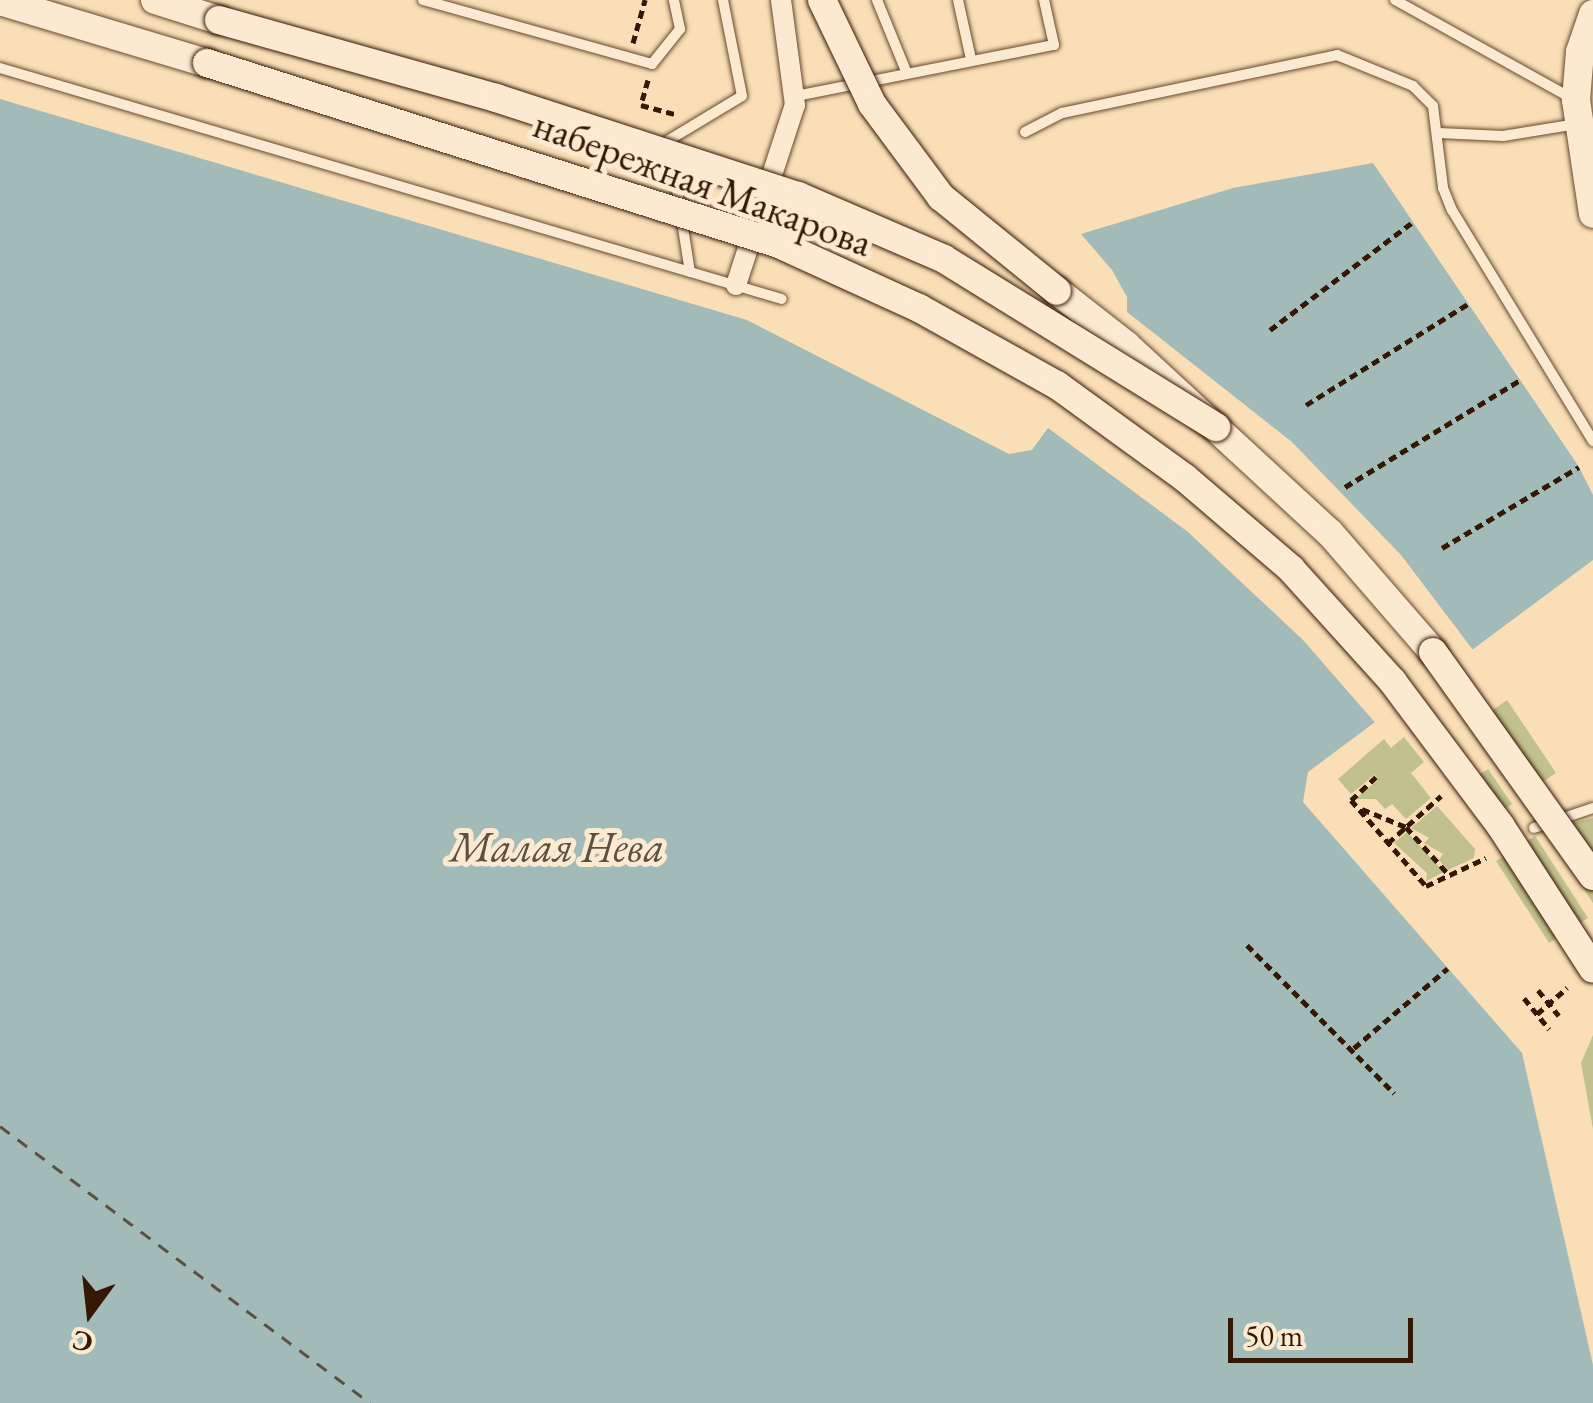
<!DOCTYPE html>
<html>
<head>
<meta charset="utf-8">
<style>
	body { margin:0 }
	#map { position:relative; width:1593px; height:1403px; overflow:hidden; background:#fadeb6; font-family:"EB Garamond",serif }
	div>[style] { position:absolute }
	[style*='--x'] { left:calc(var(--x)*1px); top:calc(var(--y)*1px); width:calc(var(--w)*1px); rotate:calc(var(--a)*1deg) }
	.green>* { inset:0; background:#c0c18d }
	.water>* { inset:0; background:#a2bab8 }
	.pier>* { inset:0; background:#fadeb6 }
	.ferry>* { height:2.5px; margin-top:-1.25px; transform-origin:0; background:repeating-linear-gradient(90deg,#5b5143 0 12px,transparent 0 22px) }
	.path>* { height:5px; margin-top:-2.5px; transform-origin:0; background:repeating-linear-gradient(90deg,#351804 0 8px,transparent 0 13px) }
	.roads { filter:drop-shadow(0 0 2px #664a30) drop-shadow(0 0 2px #664a30) }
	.lane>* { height:10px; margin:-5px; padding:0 5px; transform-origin:5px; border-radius:5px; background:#fcead0 }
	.street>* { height:20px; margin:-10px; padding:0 10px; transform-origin:10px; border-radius:10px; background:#fcead0 }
	.secondary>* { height:28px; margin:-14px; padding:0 14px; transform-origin:14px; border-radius:14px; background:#fcead0 }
	.bridges { filter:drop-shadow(0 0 2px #351804) drop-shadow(0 0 2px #351804) }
	.secondary-bridge>* { height:28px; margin:-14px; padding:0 14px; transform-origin:14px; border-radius:14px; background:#fcead0 }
	span { translate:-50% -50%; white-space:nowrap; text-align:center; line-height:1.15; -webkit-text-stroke:10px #fcead0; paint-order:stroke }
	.street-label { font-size:40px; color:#351804 }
	.water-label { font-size:42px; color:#5b5143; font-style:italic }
	.north { position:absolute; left:40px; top:1263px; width:100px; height:100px; -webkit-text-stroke:8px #fcead0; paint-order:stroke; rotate:195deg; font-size:28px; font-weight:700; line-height:40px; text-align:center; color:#351804 }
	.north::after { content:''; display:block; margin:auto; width:35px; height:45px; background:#351804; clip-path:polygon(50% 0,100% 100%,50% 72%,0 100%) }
	.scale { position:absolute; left:1228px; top:1318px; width:185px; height:45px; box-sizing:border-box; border:5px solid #351804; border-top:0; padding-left:12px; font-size:30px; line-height:35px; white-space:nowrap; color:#351804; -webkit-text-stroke:8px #fcead0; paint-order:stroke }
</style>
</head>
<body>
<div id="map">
	<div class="green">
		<i style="clip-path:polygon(1507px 700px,1556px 773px,1523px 795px,1474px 723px)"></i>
		<i style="clip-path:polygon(1404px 737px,1424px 762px,1411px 773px,1431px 798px,1406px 819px,1392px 804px,1385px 809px,1376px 799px,1355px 799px,1378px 780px,1374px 775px,1351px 794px,1338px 779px,1384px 739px,1391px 748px)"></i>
		<i style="clip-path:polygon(1488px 769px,1512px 804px,1484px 823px,1460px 787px)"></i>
		<i style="clip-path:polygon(1437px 806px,1475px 849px,1474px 858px,1448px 870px,1439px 860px,1443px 854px,1424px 843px,1429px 838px,1411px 828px)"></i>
		<i style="clip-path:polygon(1593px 818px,1593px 903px,1545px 829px)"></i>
		<i style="clip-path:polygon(1407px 832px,1444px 872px,1426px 881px,1427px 873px,1394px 843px)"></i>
		<i style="clip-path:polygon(1535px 836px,1588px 918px,1549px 943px,1496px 861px)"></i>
		<i style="clip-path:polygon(1593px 1035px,1593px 1129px,1581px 1063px)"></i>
	</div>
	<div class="water">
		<i style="clip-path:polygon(0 99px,747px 320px,1009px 454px,1032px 450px,1127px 319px,1127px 297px,1112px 270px,1081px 234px,1233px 188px,1373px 163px,1579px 467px,1593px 495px,1593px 560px,1308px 772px,1303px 802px,1522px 1053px,1593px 1365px,1593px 1403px,0 1403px)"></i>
	</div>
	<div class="pier">
		<i style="clip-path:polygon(1122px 308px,1292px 442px,1401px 555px,1476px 654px,1378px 726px,1303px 640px,1188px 532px,1044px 425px)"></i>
	</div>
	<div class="ferry">
		<i style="--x:0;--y:1126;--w:462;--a:36.8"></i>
	</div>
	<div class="path">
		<i style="--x:633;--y:43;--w:45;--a:-74.4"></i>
		<i style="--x:648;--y:80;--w:26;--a:106"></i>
		<i style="--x:641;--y:105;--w:38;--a:15"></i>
		<i style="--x:1270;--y:330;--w:181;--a:-37.1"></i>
		<i style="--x:1306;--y:405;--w:192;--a:-32"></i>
		<i style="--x:1345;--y:487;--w:205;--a:-31.4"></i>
		<i style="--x:1442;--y:548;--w:159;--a:-30.6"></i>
		<i style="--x:1376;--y:777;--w:34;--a:137"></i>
		<i style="--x:1351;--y:800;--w:114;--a:48.9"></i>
		<i style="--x:1426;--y:886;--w:66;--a:-25"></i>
		<i style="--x:1362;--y:809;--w:48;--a:22.2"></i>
		<i style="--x:1406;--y:827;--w:64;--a:48.1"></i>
		<i style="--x:1388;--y:843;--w:71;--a:-41.6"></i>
		<i style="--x:1247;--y:945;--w:209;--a:45.2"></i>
		<i style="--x:1538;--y:990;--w:33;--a:51"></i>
		<i style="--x:1524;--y:998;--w:40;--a:51"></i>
		<i style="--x:1537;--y:1014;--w:40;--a:-41"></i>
		<i style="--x:1354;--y:1048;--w:123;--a:-40.4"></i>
	</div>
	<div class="roads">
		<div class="lane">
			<i style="--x:423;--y:0;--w:238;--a:15.6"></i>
			<i style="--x:652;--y:64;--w:45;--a:-51.3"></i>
			<i style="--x:680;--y:29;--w:30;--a:-102"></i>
			<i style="--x:877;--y:0;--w:77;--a:67.8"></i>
			<i style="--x:958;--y:0;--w:60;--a:77.6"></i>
			<i style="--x:1395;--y:0;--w:204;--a:29.1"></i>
			<i style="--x:0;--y:68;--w:815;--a:16.46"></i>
			<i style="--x:796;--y:96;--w:263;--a:-11.2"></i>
			<i style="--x:1054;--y:45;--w:46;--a:-102.5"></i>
			<i style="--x:1025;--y:132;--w:42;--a:-27.2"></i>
			<i style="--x:1062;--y:113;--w:281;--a:-11.9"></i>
			<i style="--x:1337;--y:55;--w:82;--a:22.2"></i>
			<i style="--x:1413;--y:86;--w:28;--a:45"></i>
			<i style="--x:1433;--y:106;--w:83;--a:83"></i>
			<i style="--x:1443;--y:188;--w:24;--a:68"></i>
			<i style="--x:1452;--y:210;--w:271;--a:58.6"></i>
			<i style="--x:1439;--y:133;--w:64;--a:2.7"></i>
			<i style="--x:1503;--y:136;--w:75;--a:-9.2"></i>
			<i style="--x:690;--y:272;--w:134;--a:-99"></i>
			<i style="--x:669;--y:140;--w:85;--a:-31.1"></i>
			<i style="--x:742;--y:96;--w:98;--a:-101.2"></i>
			<i style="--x:1534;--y:828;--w:62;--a:-18.7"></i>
		</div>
		<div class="street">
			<i style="--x:736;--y:285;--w:189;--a:-71.9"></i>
			<i style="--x:795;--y:105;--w:106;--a:-97.6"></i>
		</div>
		<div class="secondary">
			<i style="--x:155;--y:0;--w:67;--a:17.4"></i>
			<i style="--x:0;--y:1;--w:216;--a:16.7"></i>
			<i style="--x:1593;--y:14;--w:40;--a:108.9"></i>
			<i style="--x:1580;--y:52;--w:48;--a:94.8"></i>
			<i style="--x:1576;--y:100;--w:115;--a:81.5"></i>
			<i style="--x:1057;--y:291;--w:88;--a:38"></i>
			<i style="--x:1126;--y:345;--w:277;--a:42.7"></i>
			<i style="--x:1330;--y:533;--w:157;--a:49.1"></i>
		</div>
	</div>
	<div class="bridges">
		<div class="secondary-bridge">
			<i style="--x:822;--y:0;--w:115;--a:64.3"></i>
			<i style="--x:872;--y:104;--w:116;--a:53.4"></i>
			<i style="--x:941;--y:197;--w:149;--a:39"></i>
			<i style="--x:219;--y:20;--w:288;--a:15.7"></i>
			<i style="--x:496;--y:98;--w:318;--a:18"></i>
			<i style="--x:798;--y:196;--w:159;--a:23.3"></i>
			<i style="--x:944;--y:259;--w:320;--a:31.7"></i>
			<i style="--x:207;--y:63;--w:600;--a:17.56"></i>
			<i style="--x:779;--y:244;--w:154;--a:24.6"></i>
			<i style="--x:919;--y:308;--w:158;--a:29.2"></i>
			<i style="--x:1057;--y:385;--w:158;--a:36"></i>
			<i style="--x:1185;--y:478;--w:140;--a:40.6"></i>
			<i style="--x:1291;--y:569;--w:152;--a:47.9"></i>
			<i style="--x:1393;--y:682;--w:179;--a:53.2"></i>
			<i style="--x:1500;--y:825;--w:171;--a:57.1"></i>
			<i style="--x:1433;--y:652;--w:275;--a:54.5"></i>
		</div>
	</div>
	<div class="street-label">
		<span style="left:703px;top:183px;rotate:20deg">набережная Макарова</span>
	</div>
	<div class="water-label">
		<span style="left:557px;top:847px">Малая Нева</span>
	</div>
	<div class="north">С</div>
	<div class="scale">50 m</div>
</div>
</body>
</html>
